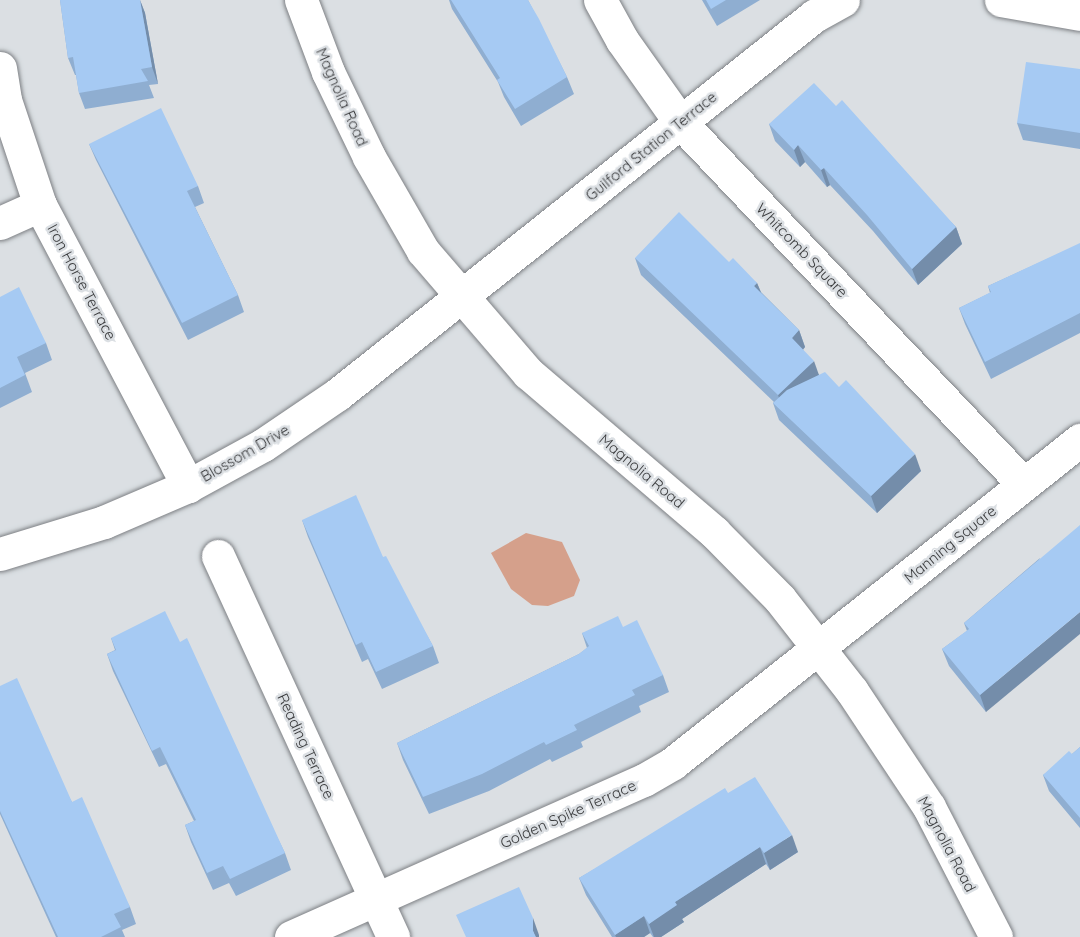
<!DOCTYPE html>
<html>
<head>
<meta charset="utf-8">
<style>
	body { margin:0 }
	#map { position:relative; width:1080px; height:937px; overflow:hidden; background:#dbdfe3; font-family:Quicksand,sans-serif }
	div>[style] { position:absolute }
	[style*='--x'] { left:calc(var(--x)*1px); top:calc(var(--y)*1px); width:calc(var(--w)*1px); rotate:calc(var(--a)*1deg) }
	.green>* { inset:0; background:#d5a08b }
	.roads { filter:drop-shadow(0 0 2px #7d8084) drop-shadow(0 0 2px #7d8084) }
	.minor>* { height:33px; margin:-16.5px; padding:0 16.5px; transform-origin:16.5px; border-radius:16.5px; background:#fff }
	.wall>* { inset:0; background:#8faed1 }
	.shaded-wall>* { inset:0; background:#748daa }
	.building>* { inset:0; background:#a6caf3 }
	span { translate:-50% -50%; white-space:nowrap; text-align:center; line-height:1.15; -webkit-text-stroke:5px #dbdfe3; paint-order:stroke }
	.street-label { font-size:15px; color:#3a3b3d }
</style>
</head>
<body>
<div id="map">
	<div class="green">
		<i style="clip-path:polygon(526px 533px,562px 542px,580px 580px,574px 596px,548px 606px,532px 605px,511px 589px,491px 553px)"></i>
	</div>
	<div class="roads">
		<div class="minor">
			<i style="--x:301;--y:0;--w:77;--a:69.4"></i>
			<i style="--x:328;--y:72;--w:94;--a:64.2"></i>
			<i style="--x:369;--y:157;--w:108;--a:60.1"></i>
			<i style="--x:423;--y:251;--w:161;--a:49.3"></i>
			<i style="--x:528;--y:373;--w:245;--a:40.5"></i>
			<i style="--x:714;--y:532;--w:94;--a:45.4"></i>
			<i style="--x:780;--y:599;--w:117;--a:52"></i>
			<i style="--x:852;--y:691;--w:139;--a:56.4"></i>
			<i style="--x:929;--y:807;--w:146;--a:62.7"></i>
			<i style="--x:600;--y:0;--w:46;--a:61.2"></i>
			<i style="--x:622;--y:40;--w:100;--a:54.7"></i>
			<i style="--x:680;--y:122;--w:499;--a:46.5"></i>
			<i style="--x:1001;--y:0;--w:80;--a:10"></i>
			<i style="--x:0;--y:68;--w:32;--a:81"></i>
			<i style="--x:5;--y:100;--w:111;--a:71.6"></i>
			<i style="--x:40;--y:205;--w:318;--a:62.2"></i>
			<i style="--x:0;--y:223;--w:44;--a:-24.2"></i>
			<i style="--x:0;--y:554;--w:109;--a:-17.1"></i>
			<i style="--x:104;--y:522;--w:91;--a:-23.2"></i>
			<i style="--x:188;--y:486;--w:85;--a:-28.7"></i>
			<i style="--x:263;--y:445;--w:91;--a:-34.2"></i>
			<i style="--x:338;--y:394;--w:608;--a:-38.45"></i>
			<i style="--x:814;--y:16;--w:33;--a:-29"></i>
			<i style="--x:218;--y:556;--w:419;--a:65.3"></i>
			<i style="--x:291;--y:937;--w:386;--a:-24"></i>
			<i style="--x:644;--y:780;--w:34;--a:-30"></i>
			<i style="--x:673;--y:763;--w:520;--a:-38.44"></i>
		</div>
	</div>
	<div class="wall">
		<i style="clip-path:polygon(60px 0,140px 0,145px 13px,158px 84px,149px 85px,154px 98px,85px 109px,79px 93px,76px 75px,75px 75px,68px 58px)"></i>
		<i style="clip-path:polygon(449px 0,528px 0,567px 77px,574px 94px,521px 126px,504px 97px,498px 82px,452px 9px)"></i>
		<i style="clip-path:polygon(702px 0,760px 0,717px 26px)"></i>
		<i style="clip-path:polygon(1080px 69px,1080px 149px,1023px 140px,1017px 123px)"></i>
		<i style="clip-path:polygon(836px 106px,956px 227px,962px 244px,918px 285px,873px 231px,830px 185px,827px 187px,805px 162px,800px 167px,775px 141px,769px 124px)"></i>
		<i style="clip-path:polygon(89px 144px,198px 186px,204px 203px,195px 207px,238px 295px,244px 312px,188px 340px,96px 160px)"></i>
		<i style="clip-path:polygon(1080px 244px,1080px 333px,991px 379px,965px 324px,959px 308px,990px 293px,988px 286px)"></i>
		<i style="clip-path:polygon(635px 258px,729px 262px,757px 283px,761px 292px,799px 330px,805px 347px,803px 350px,819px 375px,921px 471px,877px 513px,779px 420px,773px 403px,774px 402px,641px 275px)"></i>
		<i style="clip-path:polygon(0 297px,46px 343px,52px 360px,25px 373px,32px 392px,0 408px)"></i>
		<i style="clip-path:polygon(302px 520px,383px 557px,433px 646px,439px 663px,382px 689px,368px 659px,362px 662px,308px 537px)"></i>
		<i style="clip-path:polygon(1040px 558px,986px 712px,949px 666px,942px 649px,967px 631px,964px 623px)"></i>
		<i style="clip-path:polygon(623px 627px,663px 675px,669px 692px,639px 706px,641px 712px,581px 742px,583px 747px,552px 762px,550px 759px,489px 791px,429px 814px,403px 760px,397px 743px,579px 654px,587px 648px,582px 633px)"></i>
		<i style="clip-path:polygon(111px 638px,180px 642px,285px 853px,291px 870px,236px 896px,229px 883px,213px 890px,191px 842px,185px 825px,194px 821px,166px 764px,159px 767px,113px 671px,107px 654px,115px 650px)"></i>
		<i style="clip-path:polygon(0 686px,72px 802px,130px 907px,136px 924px,122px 930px,125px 937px,56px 937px,0 814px)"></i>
		<i style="clip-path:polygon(1080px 747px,1080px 828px,1049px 791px,1043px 775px,1072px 754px)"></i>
		<i style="clip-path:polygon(728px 793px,798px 852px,770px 870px,766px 864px,682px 919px,684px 922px,661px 937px,653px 937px,650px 933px,644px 937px,612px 937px,586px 895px,579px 878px)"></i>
	</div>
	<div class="shaded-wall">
		<i style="clip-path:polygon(140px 0,145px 13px,158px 84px,152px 67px)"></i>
		<i style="clip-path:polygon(798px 145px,805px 162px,800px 167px,794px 150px)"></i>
		<i style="clip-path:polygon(824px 168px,830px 185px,827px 187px,821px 170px)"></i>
		<i style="clip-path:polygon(956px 227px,962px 244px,918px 285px,912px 269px)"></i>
		<i style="clip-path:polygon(757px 283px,764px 300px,754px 286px)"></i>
		<i style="clip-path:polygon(799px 330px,805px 347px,798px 355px,792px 338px)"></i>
		<i style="clip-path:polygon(814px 361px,820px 378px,784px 412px,778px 395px)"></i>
		<i style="clip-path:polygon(915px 454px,921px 471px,877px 513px,871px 496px)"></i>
		<i style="clip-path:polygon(1080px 612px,1080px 634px,986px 712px,980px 695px)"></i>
		<i style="clip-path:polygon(792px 835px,798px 852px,770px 870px,764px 853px)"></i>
		<i style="clip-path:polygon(760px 847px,766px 864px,682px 919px,684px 922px,661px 937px,654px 937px,649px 924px,675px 902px)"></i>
		<i style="clip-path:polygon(644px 916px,650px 933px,644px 937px,616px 937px,615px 935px)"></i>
		<i style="clip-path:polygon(533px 918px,539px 935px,539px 937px,535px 937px,533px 931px)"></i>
	</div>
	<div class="building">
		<i style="clip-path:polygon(60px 0,140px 0,152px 67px,141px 69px,148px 81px,79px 93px,73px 57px,68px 58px)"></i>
		<i style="clip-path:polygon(451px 0,528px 0,539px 19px,567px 77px,515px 109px,497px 80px,500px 78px)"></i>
		<i style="clip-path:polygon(706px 0,726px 0,711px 9px)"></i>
		<i style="clip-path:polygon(1026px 62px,1080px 69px,1080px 133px,1017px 123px)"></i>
		<i style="clip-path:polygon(814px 83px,836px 106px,842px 100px,956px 227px,912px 269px,867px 215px,824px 168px,821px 170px,798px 145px,794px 150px,769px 124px)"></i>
		<i style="clip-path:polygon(161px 108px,198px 186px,187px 191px,238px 295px,182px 323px,89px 144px)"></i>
		<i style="clip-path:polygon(679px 212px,729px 262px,733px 258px,757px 283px,754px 286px,799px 330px,792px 338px,814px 361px,778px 395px,635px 258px)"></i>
		<i style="clip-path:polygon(1080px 243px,1080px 313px,985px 362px,959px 308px,991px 292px,988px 286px)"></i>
		<i style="clip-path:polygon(19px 287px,46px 343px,17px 357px,25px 375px,0 388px,0 297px)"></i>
		<i style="clip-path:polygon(825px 372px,839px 387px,846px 380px,915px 454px,871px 496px,773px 403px,787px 390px)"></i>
		<i style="clip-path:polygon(356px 495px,383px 557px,386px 556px,433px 646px,376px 672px,362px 642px,356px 645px,302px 520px)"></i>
		<i style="clip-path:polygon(1080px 525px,1080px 612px,980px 695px,942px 649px,969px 629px,964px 623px)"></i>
		<i style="clip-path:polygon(165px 611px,180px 642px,187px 638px,285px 853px,230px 879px,223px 866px,207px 873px,185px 825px,196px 820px,160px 747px,152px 751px,107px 654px,116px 650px,111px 638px)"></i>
		<i style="clip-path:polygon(618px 616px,623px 627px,637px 620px,663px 675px,632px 690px,635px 695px,574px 725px,577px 730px,546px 745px,544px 742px,482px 774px,423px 797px,397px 743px,579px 654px,589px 646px,582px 633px)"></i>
		<i style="clip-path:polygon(17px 678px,72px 802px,82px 797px,130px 907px,114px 914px,121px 927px,101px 937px,58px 937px,0 811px,0 686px)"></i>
		<i style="clip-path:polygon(1080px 747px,1080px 818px,1043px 775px,1069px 751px,1072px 754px)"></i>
		<i style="clip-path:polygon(755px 777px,792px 835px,764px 853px,760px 847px,675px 902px,677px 905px,649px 924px,644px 916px,615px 935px,579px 878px,725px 788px,728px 793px)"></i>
		<i style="clip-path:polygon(519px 887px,533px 918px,533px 931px,536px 937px,466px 937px,456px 915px)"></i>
	</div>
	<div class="street-label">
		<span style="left:342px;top:97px;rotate:66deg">Magnolia Road</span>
		<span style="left:651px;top:146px;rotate:-39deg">Guilford Station Terrace</span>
		<span style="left:802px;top:250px;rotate:46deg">Whitcomb Square</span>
		<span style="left:82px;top:282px;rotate:62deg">Iron Horse Terrace</span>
		<span style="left:245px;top:453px;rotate:-30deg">Blossom Drive</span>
		<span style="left:642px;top:471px;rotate:40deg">Magnolia Road</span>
		<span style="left:950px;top:544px;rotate:-39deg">Manning Square</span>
		<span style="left:306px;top:746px;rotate:65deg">Reading Terrace</span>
		<span style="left:568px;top:814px;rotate:-24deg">Golden Spike Terrace</span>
		<span style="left:947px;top:844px;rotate:62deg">Magnolia Road</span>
	</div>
</div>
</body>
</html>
